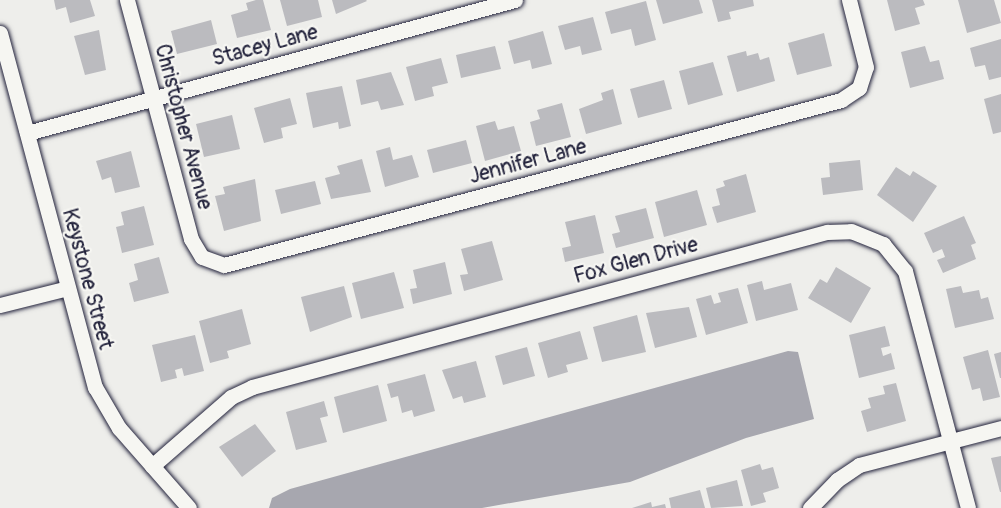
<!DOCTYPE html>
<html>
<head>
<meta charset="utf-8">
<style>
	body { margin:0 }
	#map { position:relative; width:1001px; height:508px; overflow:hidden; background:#eeeeeb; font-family:Pangolin,sans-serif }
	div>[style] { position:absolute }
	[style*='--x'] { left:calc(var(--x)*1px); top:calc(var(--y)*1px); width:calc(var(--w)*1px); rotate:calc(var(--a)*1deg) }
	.water>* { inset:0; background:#a7a7af }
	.building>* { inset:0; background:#bbbbbf }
	.roads { filter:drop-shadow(0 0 2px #22223b) drop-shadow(0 0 2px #22223b) }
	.minor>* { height:15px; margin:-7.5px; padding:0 7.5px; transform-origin:7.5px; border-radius:7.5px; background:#f6f6f2 }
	span { translate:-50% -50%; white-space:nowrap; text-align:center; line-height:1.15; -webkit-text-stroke:4.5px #f6f6f2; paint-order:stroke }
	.street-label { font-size:21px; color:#22223b }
</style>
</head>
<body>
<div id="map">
	<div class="water">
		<i style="clip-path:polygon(788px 351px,798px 352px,814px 419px,746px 438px,630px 482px,482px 508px,269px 508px,272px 498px,290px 489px)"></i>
	</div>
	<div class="building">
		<i style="clip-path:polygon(54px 0,90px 0,95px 16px,70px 23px,66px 7px,56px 10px)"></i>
		<i style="clip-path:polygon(256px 0,263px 0,271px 30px,237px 38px,231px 15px,248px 10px,246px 3px)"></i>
		<i style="clip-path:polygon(280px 0,318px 0,322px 17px,287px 26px)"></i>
		<i style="clip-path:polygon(332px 0,366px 0,367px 1px,336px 14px)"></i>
		<i style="clip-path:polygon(656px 0,699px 0,703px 13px,663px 24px)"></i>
		<i style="clip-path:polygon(712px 0,753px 0,754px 6px,729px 12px,731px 19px,718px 22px)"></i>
		<i style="clip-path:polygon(887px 0,923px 0,925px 5px,915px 8px,920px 24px,895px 31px)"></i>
		<i style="clip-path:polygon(958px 0,994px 0,1001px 23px,967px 33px)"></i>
		<i style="clip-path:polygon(646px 1px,656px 40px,635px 46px,631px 29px,611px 34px,605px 12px)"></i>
		<i style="clip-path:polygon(593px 17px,602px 50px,582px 55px,580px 46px,565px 50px,558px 26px)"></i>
		<i style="clip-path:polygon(211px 20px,217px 44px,177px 54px,171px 31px)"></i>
		<i style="clip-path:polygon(99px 30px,106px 70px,85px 75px,74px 36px)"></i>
		<i style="clip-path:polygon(543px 31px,552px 64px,532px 69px,530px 60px,514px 64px,508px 41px)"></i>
		<i style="clip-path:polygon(824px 33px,832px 66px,797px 75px,788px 43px)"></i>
		<i style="clip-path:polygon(1001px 39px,1001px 77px,989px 80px,985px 65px,975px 67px,970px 48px)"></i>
		<i style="clip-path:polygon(495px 46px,501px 69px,461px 78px,456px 55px)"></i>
		<i style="clip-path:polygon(925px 46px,930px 62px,939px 60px,944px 79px,910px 88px,901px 52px)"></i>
		<i style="clip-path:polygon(746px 51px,747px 56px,758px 53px,760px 60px,769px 57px,775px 81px,737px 92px,727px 56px)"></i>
		<i style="clip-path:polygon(441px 58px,448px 83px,432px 87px,434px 96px,415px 101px,406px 67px)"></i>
		<i style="clip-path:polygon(713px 62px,723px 95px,688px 105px,679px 71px)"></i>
		<i style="clip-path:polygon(391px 72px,404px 105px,381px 110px,378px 101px,361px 105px,356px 80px)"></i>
		<i style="clip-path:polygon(664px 80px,672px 109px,638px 118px,630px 89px)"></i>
		<i style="clip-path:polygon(342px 86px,351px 126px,339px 129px,338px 122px,313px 128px,306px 93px)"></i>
		<i style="clip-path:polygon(613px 89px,622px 124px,586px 134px,579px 109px,603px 100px,601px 93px)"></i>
		<i style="clip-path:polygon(1001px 94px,1001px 132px,993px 134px,984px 99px)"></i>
		<i style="clip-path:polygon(290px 98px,297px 124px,281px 128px,283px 138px,264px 143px,254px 108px)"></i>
		<i style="clip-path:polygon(562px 103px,571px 137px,536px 146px,530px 122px,540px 119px,537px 110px)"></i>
		<i style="clip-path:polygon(232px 115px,240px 149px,204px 157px,196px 124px)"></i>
		<i style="clip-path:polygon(495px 121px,498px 130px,514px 126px,521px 151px,485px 161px,476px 126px)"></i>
		<i style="clip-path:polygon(466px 140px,472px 163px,433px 173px,427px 150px)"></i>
		<i style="clip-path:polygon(390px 147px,393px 160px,412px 155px,419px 177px,385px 187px,376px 151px)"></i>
		<i style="clip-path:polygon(131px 151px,140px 187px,115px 193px,111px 177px,102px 180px,96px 161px)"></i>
		<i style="clip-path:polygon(362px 159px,371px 192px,331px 199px,325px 178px,340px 174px,337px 166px)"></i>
		<i style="clip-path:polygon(860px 160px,863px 190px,823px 195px,821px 178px,830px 177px,829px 163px)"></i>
		<i style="clip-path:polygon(896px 167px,910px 176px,913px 171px,937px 186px,913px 222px,877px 195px)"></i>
		<i style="clip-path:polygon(746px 174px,756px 212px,717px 223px,712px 207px,720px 205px,716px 189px,725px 186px,723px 181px)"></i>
		<i style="clip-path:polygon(255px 179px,261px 221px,224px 231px,215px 196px,225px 194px,223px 187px)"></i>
		<i style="clip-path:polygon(315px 181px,321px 204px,281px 214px,275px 190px)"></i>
		<i style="clip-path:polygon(697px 190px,707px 225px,664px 237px,655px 202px)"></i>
		<i style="clip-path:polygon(144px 206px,154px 245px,122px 253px,116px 227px,124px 225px,121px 212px)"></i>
		<i style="clip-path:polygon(646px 208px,654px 238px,616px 248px,612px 234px,620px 232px,615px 216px)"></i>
		<i style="clip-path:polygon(595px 215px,604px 253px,565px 262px,562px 248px,571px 246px,565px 222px)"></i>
		<i style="clip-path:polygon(964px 216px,976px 243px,971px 245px,976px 259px,943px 273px,937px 260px,945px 257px,942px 249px,933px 253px,924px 233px)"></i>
		<i style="clip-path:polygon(492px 241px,503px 280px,464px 291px,460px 275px,468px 274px,461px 249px)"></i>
		<i style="clip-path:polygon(159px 257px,169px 293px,134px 302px,129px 283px,138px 280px,134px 264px)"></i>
		<i style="clip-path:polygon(445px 262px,452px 294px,413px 304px,410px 289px,417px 288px,413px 270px)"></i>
		<i style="clip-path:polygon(836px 267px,871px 288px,851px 323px,808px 298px,820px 279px,827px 283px)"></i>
		<i style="clip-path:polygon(394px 272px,404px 308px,361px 319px,352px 283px)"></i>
		<i style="clip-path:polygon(762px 281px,764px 290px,791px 283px,798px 310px,756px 321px,747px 285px)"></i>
		<i style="clip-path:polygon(344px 286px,352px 317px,310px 332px,301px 297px)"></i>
		<i style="clip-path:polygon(961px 286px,963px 293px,979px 290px,981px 299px,988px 297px,994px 319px,955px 328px,946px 289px)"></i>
		<i style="clip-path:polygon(738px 288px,748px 323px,706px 335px,696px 299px,711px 295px,714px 304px,721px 302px,718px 293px)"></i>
		<i style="clip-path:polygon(689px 307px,697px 337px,655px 348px,646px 313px)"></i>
		<i style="clip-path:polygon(242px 309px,251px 344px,227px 351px,229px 358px,210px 363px,199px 321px)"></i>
		<i style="clip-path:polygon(637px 315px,646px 352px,602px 362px,593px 327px)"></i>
		<i style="clip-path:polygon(885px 326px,890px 346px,881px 348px,883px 356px,891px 353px,895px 369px,859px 378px,849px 335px)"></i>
		<i style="clip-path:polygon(580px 331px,588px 359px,566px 365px,568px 372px,548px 378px,538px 343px)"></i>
		<i style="clip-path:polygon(195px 335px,204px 371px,184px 376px,182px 368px,175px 370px,177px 378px,161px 382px,152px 345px)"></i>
		<i style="clip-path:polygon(527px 347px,535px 376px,503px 385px,495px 356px)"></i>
		<i style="clip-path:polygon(988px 350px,1000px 397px,983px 401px,980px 388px,972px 390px,963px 357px)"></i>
		<i style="clip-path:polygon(1001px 352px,1001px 378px,1000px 378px,994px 354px)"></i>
		<i style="clip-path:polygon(476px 361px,486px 397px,464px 403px,462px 396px,453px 399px,442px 370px)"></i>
		<i style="clip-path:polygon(425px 374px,435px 411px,414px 417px,412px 410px,402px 413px,398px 396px,391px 398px,387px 384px)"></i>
		<i style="clip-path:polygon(896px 383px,906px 421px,867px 432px,861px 411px,871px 408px,868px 398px,885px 394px,883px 386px)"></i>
		<i style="clip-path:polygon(378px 385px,387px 421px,343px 433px,334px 397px)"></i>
		<i style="clip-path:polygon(324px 401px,328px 416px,320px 418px,327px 442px,296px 450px,286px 412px)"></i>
		<i style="clip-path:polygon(255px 424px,276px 451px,242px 477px,219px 447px)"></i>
		<i style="clip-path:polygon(1001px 456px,1001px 492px,1000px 492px,991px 458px)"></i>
		<i style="clip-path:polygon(760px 464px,762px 470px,773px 467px,779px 488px,763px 493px,766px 502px,751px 506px,741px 470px)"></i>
		<i style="clip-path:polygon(737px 480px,743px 506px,711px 508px,706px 488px)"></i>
		<i style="clip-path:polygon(700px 490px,705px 508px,671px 508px,669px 498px)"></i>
		<i style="clip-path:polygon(651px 502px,652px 507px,665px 504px,666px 508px,632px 508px)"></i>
	</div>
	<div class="roads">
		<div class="minor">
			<i style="--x:127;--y:0;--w:247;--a:75"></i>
			<i style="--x:191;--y:239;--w:21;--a:59"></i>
			<i style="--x:202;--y:257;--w:23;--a:20"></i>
			<i style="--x:224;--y:265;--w:639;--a:-14.97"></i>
			<i style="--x:841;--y:100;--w:22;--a:-34"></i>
			<i style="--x:859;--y:88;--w:22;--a:-72"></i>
			<i style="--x:866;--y:67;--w:69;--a:-104.2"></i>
			<i style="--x:0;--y:33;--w:367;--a:75"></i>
			<i style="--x:95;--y:387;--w:48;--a:59.7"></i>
			<i style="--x:119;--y:428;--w:106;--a:48.8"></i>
			<i style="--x:27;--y:133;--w:506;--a:-15.25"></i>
			<i style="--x:0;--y:305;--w:70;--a:-14"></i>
			<i style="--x:152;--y:466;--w:105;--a:-41.1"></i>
			<i style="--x:231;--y:397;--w:23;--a:-25"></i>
			<i style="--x:252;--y:387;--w:596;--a:-15.09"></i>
			<i style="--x:827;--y:232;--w:24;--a:-2"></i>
			<i style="--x:851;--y:231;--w:35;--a:22"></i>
			<i style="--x:883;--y:244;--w:35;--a:51"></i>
			<i style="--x:905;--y:271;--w:245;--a:75.1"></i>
			<i style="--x:810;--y:508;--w:39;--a:-46"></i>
			<i style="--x:837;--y:480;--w:27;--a:-34"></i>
			<i style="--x:859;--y:465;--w:147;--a:-14.6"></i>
		</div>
	</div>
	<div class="street-label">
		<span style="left:265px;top:46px;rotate:-15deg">Stacey Lane</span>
		<span style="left:183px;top:127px;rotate:75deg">Christopher Avenue</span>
		<span style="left:528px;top:162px;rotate:-15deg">Jennifer Lane</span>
		<span style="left:636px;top:261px;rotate:-15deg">Fox Glen Drive</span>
		<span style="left:87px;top:279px;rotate:75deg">Keystone Street</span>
	</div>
</div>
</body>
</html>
